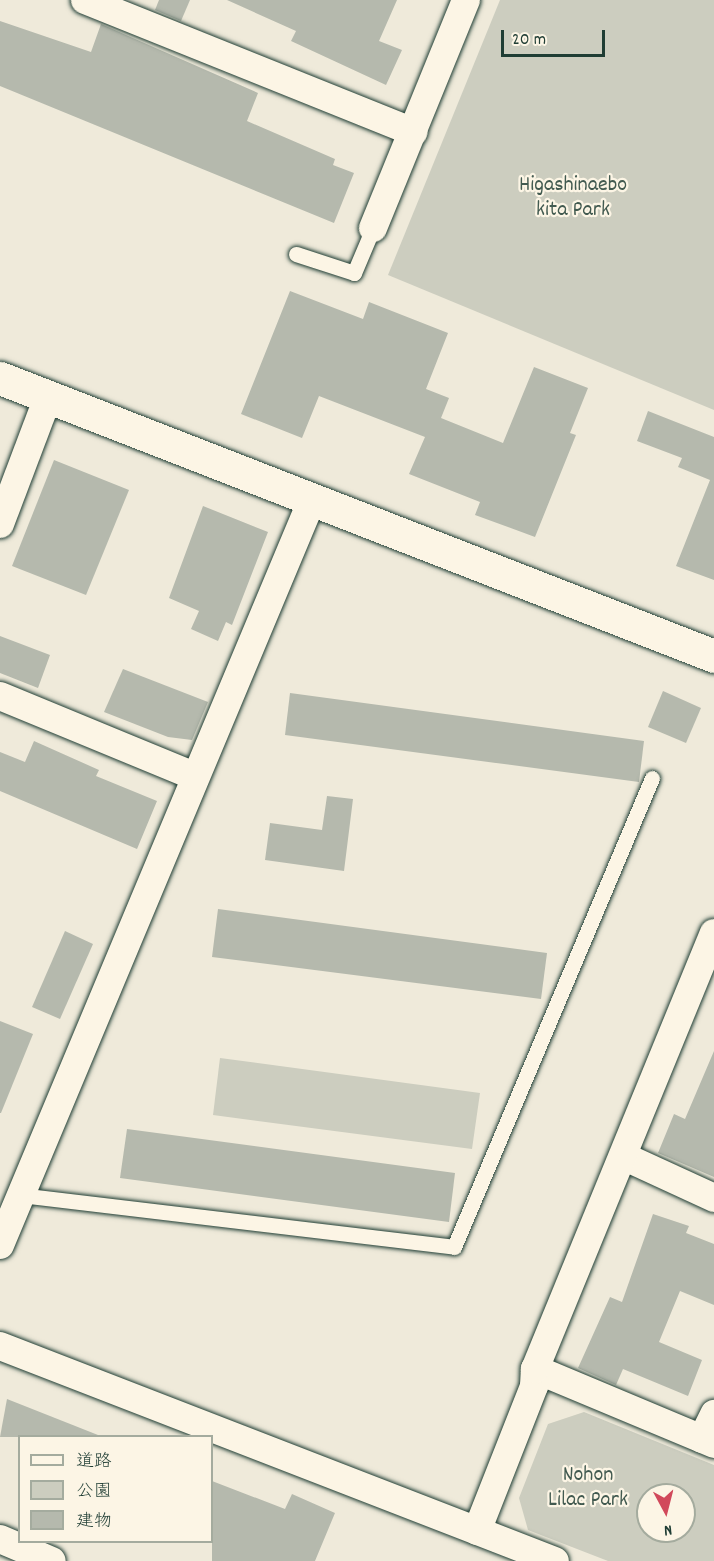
<!DOCTYPE html>
<html>
<head>
<meta charset="utf-8">
<style>
	body { margin:0 }
	#map { position:relative; width:714px; height:1561px; overflow:hidden; background:#efeada; font-family:Dekko,"Klee One",sans-serif }
	div>[style] { position:absolute }
	[style*='--x'] { left:calc(var(--x)*1px); top:calc(var(--y)*1px); width:calc(var(--w)*1px); rotate:calc(var(--a)*1deg) }
	.green>* { inset:0; background:#cccdbf }
	.building>* { inset:0; background:#b5b9ad }
	.roads { filter:drop-shadow(0 0 2px #1f3d34) drop-shadow(0 0 2px #1f3d34) }
	.lane>* { height:15px; margin:-7.5px; padding:0 7.5px; transform-origin:7.5px; border-radius:7.5px; background:#fcf5e5 }
	.street>* { height:28px; margin:-14px; padding:0 14px; transform-origin:14px; border-radius:14px; background:#fcf5e5 }
	.secondary>* { height:33px; margin:-16.5px; padding:0 16.5px; transform-origin:16.5px; border-radius:16.5px; background:#fcf5e5 }
	span { translate:-50% -50%; white-space:nowrap; text-align:center; line-height:1.15; -webkit-text-stroke:4.5px #fcf5e5; paint-order:stroke }
	.park-label { font-size:22px; color:#425a50 }
	.legend { position:absolute; left:18px; top:1435px; width:195px; height:108px; box-sizing:border-box; background:#fcf5e5; border:2px solid #a4ab9e; margin:0; padding:8px 10px; list-style:none; font-size:18px; color:#1f3d34 }
	.legend li { display:flex; align-items:center; gap:12px; height:30px }
	.legend b { width:30px; border:2px solid #a4ab9e }
	.north { position:absolute; left:636px; top:1483px; width:60px; height:60px; box-sizing:border-box; background:#fcf5e5; border:2px solid #a4ab9e; border-radius:50%; rotate:173deg; font-size:16px; font-weight:700; line-height:24px; text-align:center; color:#1f3d34 }
	.north::after { content:''; display:block; margin:auto; width:21px; height:27px; background:#d1495b; clip-path:polygon(50% 0,100% 100%,50% 72%,0 100%) }
	.scale { position:absolute; left:501px; top:30px; width:104px; height:27px; box-sizing:border-box; border:3px solid #1f3d34; border-top:0; padding-left:8px; font-size:18px; line-height:21px; white-space:nowrap; color:#1f3d34; -webkit-text-stroke:4px #fcf5e5; paint-order:stroke }
</style>
</head>
<body>
<div id="map">
	<div class="green">
		<i style="clip-path:polygon(500px 0,714px 0,714px 410px,388px 275px)"></i>
		<i style="clip-path:polygon(220px 1058px,480px 1093px,472px 1149px,213px 1115px)"></i>
		<i style="clip-path:polygon(evenodd,584px 1412px,714px 1465px,714px 1561px,608px 1561px,528px 1530px,519px 1498px,548px 1424px,584px 1412px,648px 1495px,684px 1495px,684px 1531px,648px 1531px,648px 1495px)"></i>
	</div>
	<div class="building">
		<i style="clip-path:polygon(159px 0,190px 0,181px 21px,155px 10px)"></i>
		<i style="clip-path:polygon(227px 0,397px 0,379px 41px,402px 50px,386px 85px,291px 41px,296px 31px)"></i>
		<i style="clip-path:polygon(0 21px,91px 52px,101px 24px,258px 93px,247px 121px,335px 159px,333px 165px,354px 173px,334px 223px,0 86px)"></i>
		<i style="clip-path:polygon(290px 291px,363px 319px,369px 302px,448px 333px,426px 389px,449px 398px,441px 418px,503px 443px,534px 367px,588px 388px,570px 433px,576px 435px,535px 537px,475px 515px,480px 502px,409px 474px,425px 437px,319px 396px,302px 438px,241px 414px)"></i>
		<i style="clip-path:polygon(648px 411px,714px 437px,714px 580px,676px 566px,710px 480px,678px 467px,682px 458px,637px 441px)"></i>
		<i style="clip-path:polygon(54px 460px,129px 490px,86px 595px,12px 566px)"></i>
		<i style="clip-path:polygon(203px 506px,268px 532px,232px 625px,226px 622px,218px 641px,191px 629px,199px 611px,169px 598px)"></i>
		<i style="clip-path:polygon(0 636px,50px 655px,38px 688px,0 673px)"></i>
		<i style="clip-path:polygon(123px 669px,208px 702px,192px 740px,168px 737px,104px 712px)"></i>
		<i style="clip-path:polygon(663px 691px,701px 708px,686px 743px,648px 727px)"></i>
		<i style="clip-path:polygon(290px 693px,644px 741px,639px 782px,285px 735px)"></i>
		<i style="clip-path:polygon(34px 741px,99px 770px,96px 776px,157px 801px,137px 849px,0 791px,0 752px,25px 762px)"></i>
		<i style="clip-path:polygon(327px 796px,353px 799px,344px 871px,265px 860px,270px 823px,322px 830px)"></i>
		<i style="clip-path:polygon(218px 909px,547px 953px,541px 999px,212px 957px)"></i>
		<i style="clip-path:polygon(65px 931px,93px 944px,60px 1019px,32px 1007px)"></i>
		<i style="clip-path:polygon(0 1021px,33px 1034px,1px 1113px,0 1113px)"></i>
		<i style="clip-path:polygon(714px 1051px,714px 1177px,658px 1153px,674px 1114px,685px 1119px)"></i>
		<i style="clip-path:polygon(127px 1129px,455px 1173px,449px 1222px,120px 1178px)"></i>
		<i style="clip-path:polygon(653px 1214px,689px 1226px,686px 1233px,714px 1244px,714px 1305px,680px 1291px,659px 1342px,702px 1360px,688px 1396px,623px 1369px,616px 1385px,578px 1368px,610px 1297px,622px 1302px)"></i>
		<i style="clip-path:polygon(7px 1399px,98px 1435px,97px 1437px,0 1437px)"></i>
		<i style="clip-path:polygon(212px 1481px,285px 1509px,292px 1494px,335px 1513px,315px 1561px,212px 1561px)"></i>
	</div>
	<div class="roads">
		<div class="lane">
			<i style="--x:296;--y:254;--w:61;--a:18.1"></i>
			<i style="--x:354;--y:273;--w:49;--a:-67.1"></i>
			<i style="--x:20;--y:1195;--w:437;--a:6.8"></i>
			<i style="--x:454;--y:1247;--w:509;--a:-67.11"></i>
		</div>
		<div class="street">
			<i style="--x:85;--y:0;--w:354;--a:21.9"></i>
			<i style="--x:373;--y:228;--w:246;--a:-67.8"></i>
			<i style="--x:0;--y:524;--w:136;--a:-69.3"></i>
			<i style="--x:0;--y:696;--w:208;--a:22.4"></i>
			<i style="--x:625;--y:1157;--w:98;--a:24.7"></i>
			<i style="--x:0;--y:1245;--w:808;--a:-67.28"></i>
			<i style="--x:0;--y:1346;--w:595;--a:21.18"></i>
			<i style="--x:535;--y:1369;--w:194;--a:22.7"></i>
			<i style="--x:702;--y:1439;--w:28;--a:-64"></i>
			<i style="--x:477;--y:1531;--w:156;--a:-68.5"></i>
			<i style="--x:534;--y:1386;--w:17;--a:-87"></i>
			<i style="--x:535;--y:1369;--w:471;--a:-67.7"></i>
			<i style="--x:0;--y:1539;--w:56;--a:22.9"></i>
		</div>
		<div class="secondary">
			<i style="--x:0;--y:378;--w:766;--a:21.27"></i>
		</div>
	</div>
	<div class="park-label">
		<span style="left:573px;top:198px">Higashinaebo<br>kita Park</span>
		<span style="left:588px;top:1488px">Nohon<br>Lilac Park</span>
	</div>
	<ul class="legend">
	<li><b style="height:8px;background:#fcf5e5"></b>道路</li>
	<li><b style="height:16px;background:#cccdbf"></b>公園</li>
	<li><b style="height:16px;background:#b5b9ad"></b>建物</li>
	</ul>
	<div class="north">N</div>
	<div class="scale">20 m</div>
</div>
</body>
</html>
